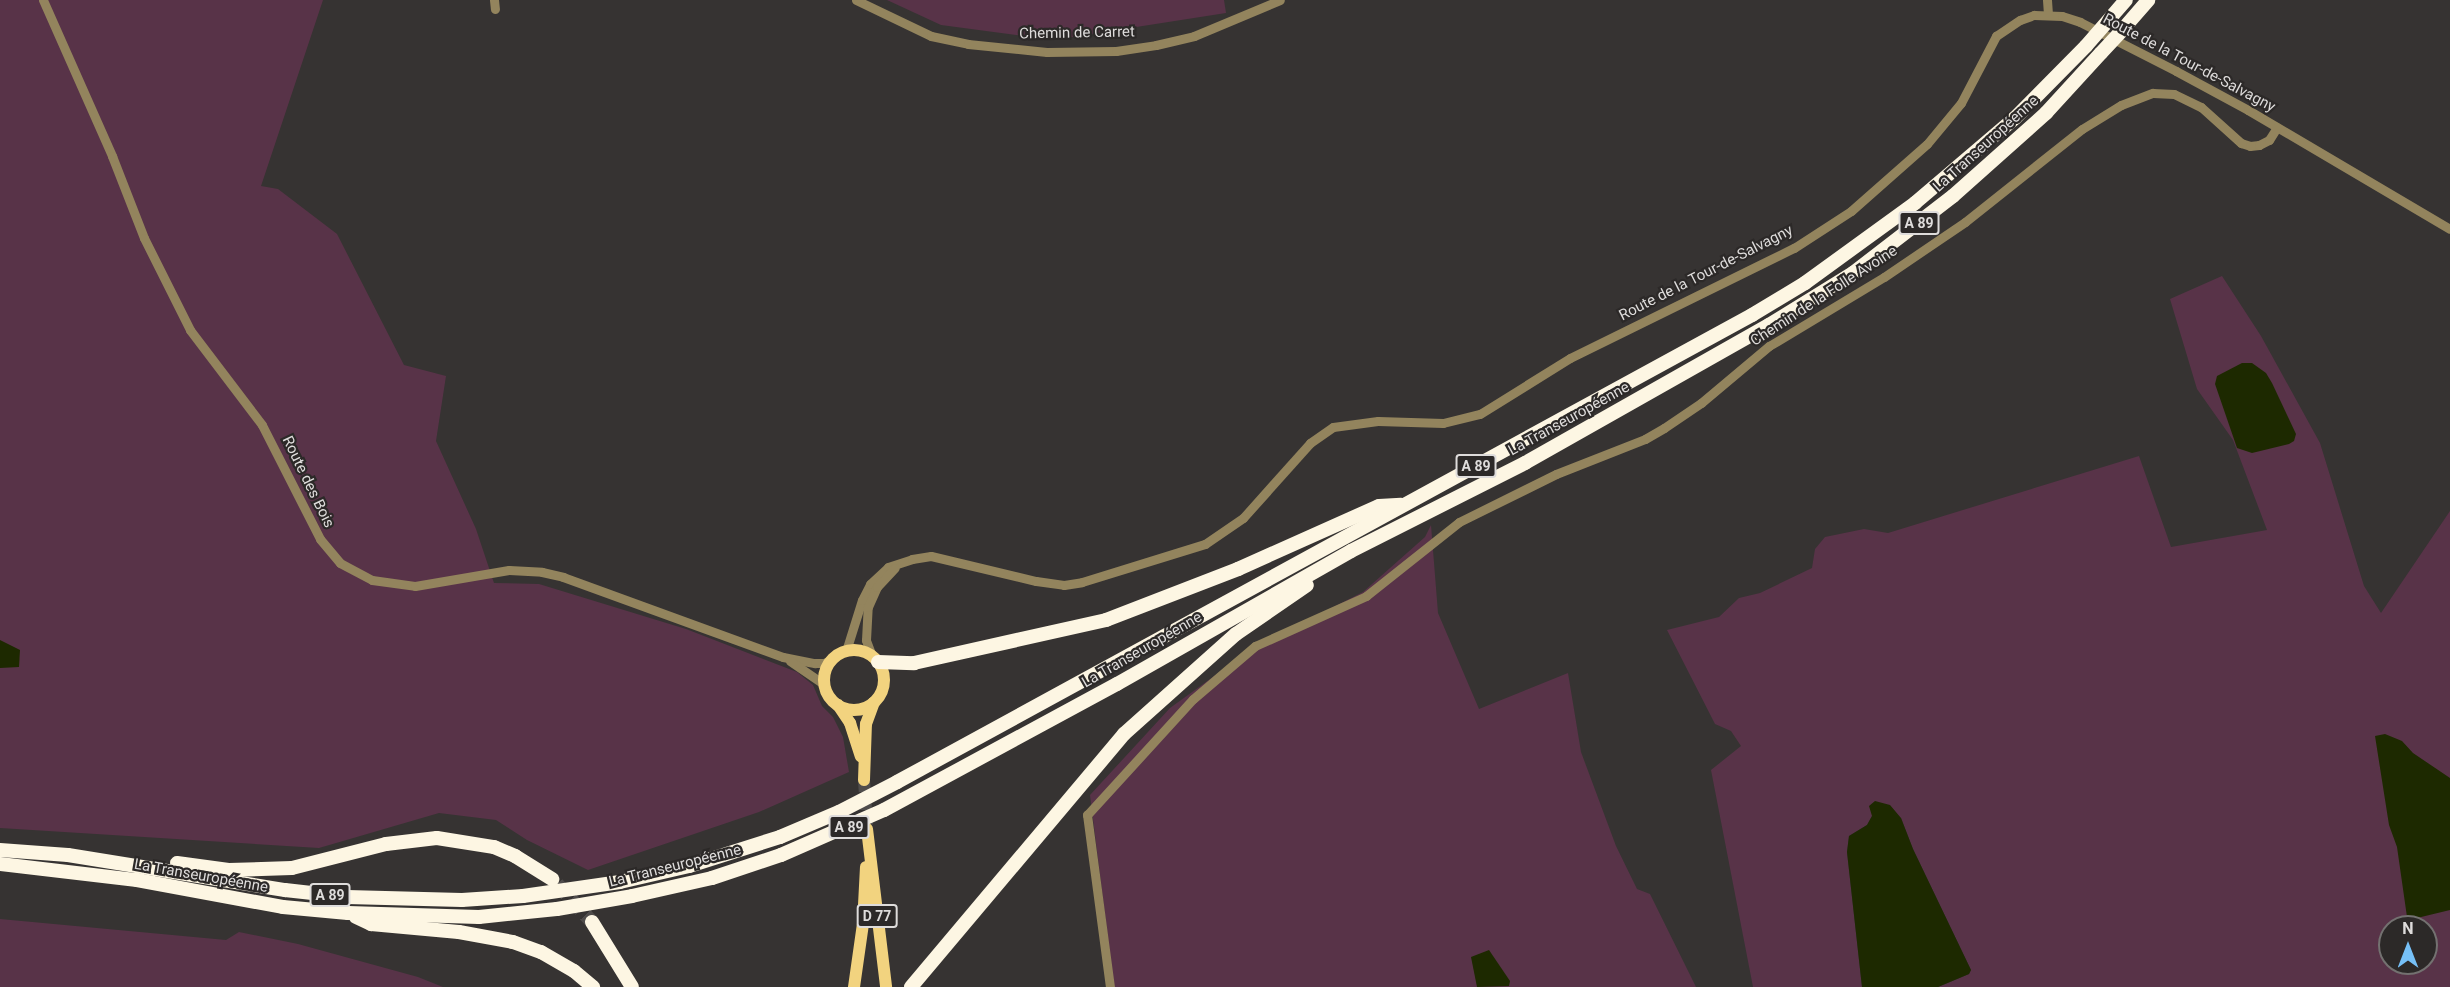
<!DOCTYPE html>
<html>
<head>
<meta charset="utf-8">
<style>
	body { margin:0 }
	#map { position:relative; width:2450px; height:987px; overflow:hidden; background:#363332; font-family:Roboto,sans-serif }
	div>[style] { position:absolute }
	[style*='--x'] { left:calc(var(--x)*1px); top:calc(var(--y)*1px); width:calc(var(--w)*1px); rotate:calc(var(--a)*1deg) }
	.green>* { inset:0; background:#583348 }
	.water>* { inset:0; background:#1d2900 }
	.major-tunnel>* { height:12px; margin-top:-6px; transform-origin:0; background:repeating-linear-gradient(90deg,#4f4c4b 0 12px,transparent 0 18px) }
	.highway-tunnel>* { height:14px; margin-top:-7px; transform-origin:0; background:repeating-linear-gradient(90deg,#4f4c4b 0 14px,transparent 0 21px) }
	.minor>* { height:9px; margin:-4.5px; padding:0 4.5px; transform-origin:4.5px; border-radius:4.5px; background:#93845d }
	.major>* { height:12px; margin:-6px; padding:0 6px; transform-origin:6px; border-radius:6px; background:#f2d37f }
	.major>.ring { margin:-6px; padding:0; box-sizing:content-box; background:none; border:12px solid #f2d37f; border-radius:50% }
	.highway>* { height:14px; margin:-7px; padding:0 7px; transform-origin:7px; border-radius:7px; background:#fdf6e3 }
	.highway-bridge>* { height:14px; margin:-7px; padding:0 7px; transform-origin:7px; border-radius:7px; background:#fdf6e3 }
	span { translate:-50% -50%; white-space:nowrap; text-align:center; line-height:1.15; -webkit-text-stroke:4.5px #2c2928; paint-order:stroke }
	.shield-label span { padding:2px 4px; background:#2c2928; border:2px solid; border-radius:4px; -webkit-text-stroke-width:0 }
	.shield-label { font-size:14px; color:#dedcdb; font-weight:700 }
	.street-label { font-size:15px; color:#dedcdb }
	.north { position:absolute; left:2378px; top:915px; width:60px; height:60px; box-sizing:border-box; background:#2c2928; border:2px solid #737170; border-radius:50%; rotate:0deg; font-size:16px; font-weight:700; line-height:24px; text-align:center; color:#dedcdb }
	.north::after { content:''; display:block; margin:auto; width:21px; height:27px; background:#76c0f7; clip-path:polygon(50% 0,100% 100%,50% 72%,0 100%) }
</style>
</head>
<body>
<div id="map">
	<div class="green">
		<i style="clip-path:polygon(0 0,323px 0,261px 186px,278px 189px,337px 234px,404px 365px,446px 376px,436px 441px,476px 529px,494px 583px,539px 584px,686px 629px,797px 672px,813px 685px,822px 706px,833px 717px,843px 737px,849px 772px,759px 812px,588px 870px,527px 840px,496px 820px,439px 813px,319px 848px,0 828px)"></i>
		<i style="clip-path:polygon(887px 0,1224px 0,1226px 13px,1053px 40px,941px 25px)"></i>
		<i style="clip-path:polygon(evenodd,2222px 276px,2261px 336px,2320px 443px,2364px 586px,2381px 613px,2450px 511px,2450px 987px,1938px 987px,1969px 974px,1971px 970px,1913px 849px,1901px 818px,1872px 816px,1867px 825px,1849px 836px,1847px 852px,1862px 987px,1753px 987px,1711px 770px,1741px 746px,1731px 731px,1715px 724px,1667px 630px,1719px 617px,1739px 598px,1760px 593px,1812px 568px,1815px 549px,1825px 537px,1864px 529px,1888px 533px,2139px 456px,2171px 547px,2267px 530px,2233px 440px,2197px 389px,2170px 299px,2222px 276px,2390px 927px,2426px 927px,2426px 963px,2390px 963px,2390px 927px)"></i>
		<i style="clip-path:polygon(1431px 525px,1438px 613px,1479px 709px,1568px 673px,1581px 752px,1616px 846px,1637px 889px,1650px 894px,1696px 987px,1114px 987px,1090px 795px,1170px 708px,1253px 648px,1363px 592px,1425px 537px)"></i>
		<i style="clip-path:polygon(0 919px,226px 940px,239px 932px,298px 944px,418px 977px,443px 987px,0 987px)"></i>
	</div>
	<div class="water">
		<i style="clip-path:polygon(2242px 363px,2252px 363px,2266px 373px,2272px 383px,2296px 434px,2294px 441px,2289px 444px,2252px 453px,2237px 448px,2215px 384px,2217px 376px)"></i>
		<i style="clip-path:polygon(0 640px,20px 650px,19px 667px,0 668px)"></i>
		<i style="clip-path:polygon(2385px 734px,2402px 741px,2413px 753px,2450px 778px,2450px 910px,2417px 918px,2407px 917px,2397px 847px,2389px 825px,2375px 736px)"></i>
		<i style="clip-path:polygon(1875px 801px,1890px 805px,1901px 818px,1913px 849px,1971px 970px,1969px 974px,1938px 987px,1862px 987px,1847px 852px,1849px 836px,1867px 825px,1872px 816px,1869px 806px)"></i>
		<i style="clip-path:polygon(1489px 950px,1510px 981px,1509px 986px,1477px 987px,1471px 957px)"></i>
	</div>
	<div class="major-tunnel">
		<i style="--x:864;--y:780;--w:45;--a:86.2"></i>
	</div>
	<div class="highway-tunnel">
		<i style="--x:557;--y:884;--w:52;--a:47.4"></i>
	</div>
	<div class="minor">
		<i style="--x:43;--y:0;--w:171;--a:66.1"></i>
		<i style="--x:112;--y:156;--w:88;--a:68.7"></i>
		<i style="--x:144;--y:238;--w:103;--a:63.4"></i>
		<i style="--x:190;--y:330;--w:119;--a:52.8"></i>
		<i style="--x:262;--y:425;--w:128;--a:63"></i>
		<i style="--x:320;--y:539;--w:31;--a:50"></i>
		<i style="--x:340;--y:563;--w:36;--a:28"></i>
		<i style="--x:372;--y:580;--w:43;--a:7.9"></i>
		<i style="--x:415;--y:586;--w:95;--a:-9.7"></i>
		<i style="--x:509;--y:570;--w:33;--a:3"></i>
		<i style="--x:542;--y:572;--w:22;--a:13"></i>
		<i style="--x:563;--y:577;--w:234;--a:20"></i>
		<i style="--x:783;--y:657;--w:33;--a:11"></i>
		<i style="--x:815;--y:663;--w:9;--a:0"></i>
		<i style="--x:824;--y:663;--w:11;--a:-27"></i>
		<i style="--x:494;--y:0;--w:9;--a:84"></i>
		<i style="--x:856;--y:0;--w:83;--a:25.6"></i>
		<i style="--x:931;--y:36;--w:38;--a:12"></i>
		<i style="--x:968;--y:44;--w:79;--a:5.8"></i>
		<i style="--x:1047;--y:52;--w:69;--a:-0.8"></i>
		<i style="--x:1116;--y:51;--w:40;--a:-8.5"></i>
		<i style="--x:1156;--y:45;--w:39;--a:-13"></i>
		<i style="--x:1194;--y:36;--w:93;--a:-22.7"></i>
		<i style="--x:2047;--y:0;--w:14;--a:86"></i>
		<i style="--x:846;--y:651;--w:53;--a:-72.6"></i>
		<i style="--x:862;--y:600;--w:18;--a:-63"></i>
		<i style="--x:870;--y:584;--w:25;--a:-43"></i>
		<i style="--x:888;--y:567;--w:25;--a:-18"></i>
		<i style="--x:912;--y:559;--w:19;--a:-9"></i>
		<i style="--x:931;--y:556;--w:108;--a:13.4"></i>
		<i style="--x:1036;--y:581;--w:28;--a:8"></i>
		<i style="--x:1064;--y:585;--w:18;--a:-9"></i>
		<i style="--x:1082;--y:582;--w:129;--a:-17.2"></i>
		<i style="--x:1205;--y:544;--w:46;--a:-34.4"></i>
		<i style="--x:1243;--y:518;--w:101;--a:-48.2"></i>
		<i style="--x:1310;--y:443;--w:28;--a:-35"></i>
		<i style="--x:1333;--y:427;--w:45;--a:-7.6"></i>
		<i style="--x:1378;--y:421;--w:65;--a:1.8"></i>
		<i style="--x:1443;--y:423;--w:38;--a:-14"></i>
		<i style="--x:1480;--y:414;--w:106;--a:-31.9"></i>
		<i style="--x:1570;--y:358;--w:250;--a:-26.2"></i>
		<i style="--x:1794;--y:248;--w:68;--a:-33"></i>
		<i style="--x:1851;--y:211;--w:101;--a:-41.4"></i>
		<i style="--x:1927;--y:144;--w:53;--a:-50.3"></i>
		<i style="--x:1961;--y:103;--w:76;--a:-62.4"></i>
		<i style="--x:1996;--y:36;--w:29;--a:-34"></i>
		<i style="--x:2020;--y:20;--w:15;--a:-20"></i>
		<i style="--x:2034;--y:15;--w:28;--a:2"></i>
		<i style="--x:2062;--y:16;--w:19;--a:18"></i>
		<i style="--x:2080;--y:22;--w:108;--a:27"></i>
		<i style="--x:2176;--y:71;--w:82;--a:28.4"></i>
		<i style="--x:2248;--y:110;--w:234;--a:30.5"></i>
		<i style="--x:872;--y:656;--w:17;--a:-111"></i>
		<i style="--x:866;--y:640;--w:33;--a:-87"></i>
		<i style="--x:868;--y:607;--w:22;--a:-66"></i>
		<i style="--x:877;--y:587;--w:26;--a:-47"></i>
		<i style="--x:790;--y:661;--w:42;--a:34.4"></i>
		<i style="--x:1110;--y:987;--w:174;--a:-97.6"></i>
		<i style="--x:1087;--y:815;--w:157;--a:-47.6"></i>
		<i style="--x:1193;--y:699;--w:82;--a:-40.5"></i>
		<i style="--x:1255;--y:646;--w:122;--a:-24.2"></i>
		<i style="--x:1366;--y:596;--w:119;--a:-38.5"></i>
		<i style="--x:1459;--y:522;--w:108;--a:-26.3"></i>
		<i style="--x:1556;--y:474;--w:96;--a:-21.5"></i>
		<i style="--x:1645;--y:439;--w:22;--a:-30"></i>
		<i style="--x:1664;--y:428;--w:45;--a:-34"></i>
		<i style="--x:1701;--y:403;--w:89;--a:-40"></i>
		<i style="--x:1769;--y:346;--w:134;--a:-31"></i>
		<i style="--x:1884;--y:277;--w:98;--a:-34.2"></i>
		<i style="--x:1965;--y:222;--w:149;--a:-38.5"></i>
		<i style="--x:2082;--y:129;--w:46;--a:-31.6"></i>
		<i style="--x:2121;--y:105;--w:34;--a:-21"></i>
		<i style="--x:2153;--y:93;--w:21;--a:3"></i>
		<i style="--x:2174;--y:94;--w:30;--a:26"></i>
		<i style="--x:2201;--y:107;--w:54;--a:42"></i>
		<i style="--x:2241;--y:143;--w:9;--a:18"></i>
		<i style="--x:2250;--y:146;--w:9;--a:-6"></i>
		<i style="--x:2259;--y:145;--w:11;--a:-27"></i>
		<i style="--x:2269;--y:140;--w:15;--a:-58"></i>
	</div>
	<div class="major">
		<i class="ring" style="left:824px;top:650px;width:48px;height:48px"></i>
		<i style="--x:838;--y:705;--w:22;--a:56"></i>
		<i style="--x:850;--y:723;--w:35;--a:72"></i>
		<i style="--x:864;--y:780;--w:56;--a:-88"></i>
		<i style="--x:866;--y:724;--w:23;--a:-70"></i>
		<i style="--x:867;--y:829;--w:159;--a:83.1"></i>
		<i style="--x:854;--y:987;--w:64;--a:-81.9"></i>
		<i style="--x:863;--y:924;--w:57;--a:-87"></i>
	</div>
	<div class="highway">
		<i style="--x:2112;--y:16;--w:21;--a:-49"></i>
		<i style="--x:2124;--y:28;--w:37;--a:-49"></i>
		<i style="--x:878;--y:662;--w:36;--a:2"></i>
		<i style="--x:914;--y:663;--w:197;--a:-12.6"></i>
		<i style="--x:1106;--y:620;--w:142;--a:-21.1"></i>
		<i style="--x:1238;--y:569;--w:154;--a:-24.1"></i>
		<i style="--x:1379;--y:506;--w:22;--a:-3"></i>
		<i style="--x:0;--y:850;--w:68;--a:4.2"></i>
		<i style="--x:68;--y:855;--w:220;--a:9.2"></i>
		<i style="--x:285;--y:890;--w:62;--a:6.4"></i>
		<i style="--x:347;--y:897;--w:115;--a:1.5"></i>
		<i style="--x:462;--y:900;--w:61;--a:-3.8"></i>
		<i style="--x:523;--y:896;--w:98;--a:-8.2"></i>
		<i style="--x:620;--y:882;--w:71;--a:-13.1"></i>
		<i style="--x:689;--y:866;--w:96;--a:-17.7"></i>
		<i style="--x:780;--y:837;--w:64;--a:-23"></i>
		<i style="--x:839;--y:812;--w:65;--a:-27.3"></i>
		<i style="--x:897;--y:782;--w:974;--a:-28.64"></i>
		<i style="--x:1752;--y:315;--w:62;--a:-31.1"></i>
		<i style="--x:1805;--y:283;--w:136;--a:-36"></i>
		<i style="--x:1915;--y:203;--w:131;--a:-40.4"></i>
		<i style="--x:2015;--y:118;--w:101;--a:-45.4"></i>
		<i style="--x:177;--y:863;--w:52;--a:7.7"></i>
		<i style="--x:229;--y:870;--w:63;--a:-1.8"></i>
		<i style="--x:292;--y:868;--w:97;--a:-14.3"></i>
		<i style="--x:386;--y:844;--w:51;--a:-6.7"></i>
		<i style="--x:437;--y:838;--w:58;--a:9"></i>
		<i style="--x:494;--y:847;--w:23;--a:23"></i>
		<i style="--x:515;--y:856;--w:44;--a:31.9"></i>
		<i style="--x:0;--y:864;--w:138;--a:6.7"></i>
		<i style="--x:137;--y:880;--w:148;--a:10.5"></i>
		<i style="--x:283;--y:907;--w:65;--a:5.3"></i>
		<i style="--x:348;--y:913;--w:131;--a:1.7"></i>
		<i style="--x:479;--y:917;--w:78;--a:-5.9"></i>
		<i style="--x:557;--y:909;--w:76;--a:-9.8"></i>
		<i style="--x:632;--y:896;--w:82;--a:-12.7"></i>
		<i style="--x:712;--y:878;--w:73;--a:-18.4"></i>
		<i style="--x:781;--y:855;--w:112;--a:-23.6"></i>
		<i style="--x:884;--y:810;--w:265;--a:-28.4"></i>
		<i style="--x:1117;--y:684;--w:269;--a:-29.6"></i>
		<i style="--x:1351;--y:551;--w:195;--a:-26.8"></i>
		<i style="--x:1525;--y:463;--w:280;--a:-29.5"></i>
		<i style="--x:1769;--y:325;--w:99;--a:-31.8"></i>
		<i style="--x:1853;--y:273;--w:126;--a:-37.6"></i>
		<i style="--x:1953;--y:196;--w:125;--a:-41.7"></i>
		<i style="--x:2046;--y:113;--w:81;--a:-47.5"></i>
		<i style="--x:356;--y:917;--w:17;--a:25"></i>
		<i style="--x:371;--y:924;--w:88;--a:5.2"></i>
		<i style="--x:459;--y:932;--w:55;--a:10.5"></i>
		<i style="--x:513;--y:942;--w:30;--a:20"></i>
		<i style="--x:541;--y:952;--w:38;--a:30"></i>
		<i style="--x:574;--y:971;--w:25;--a:40"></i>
		<i style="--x:592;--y:922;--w:76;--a:58.4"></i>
		<i style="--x:911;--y:987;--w:331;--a:-49.9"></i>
		<i style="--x:1124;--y:734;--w:150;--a:-41.8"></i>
		<i style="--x:1236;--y:634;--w:86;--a:-34.6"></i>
	</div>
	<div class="highway-bridge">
		<i style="--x:2086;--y:46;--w:40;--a:-49"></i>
		<i style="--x:2101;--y:53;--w:34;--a:-47"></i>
	</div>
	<div class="shield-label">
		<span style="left:1919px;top:223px">A 89</span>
		<span style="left:1476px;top:466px">A 89</span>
		<span style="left:849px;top:827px">A 89</span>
		<span style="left:330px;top:895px">A 89</span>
		<span style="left:877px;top:916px">D 77</span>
	</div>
	<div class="street-label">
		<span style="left:1077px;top:33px;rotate:-1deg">Chemin de Carret</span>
		<span style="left:2189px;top:63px;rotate:28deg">Route de la Tour-de-Salvagny</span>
		<span style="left:1986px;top:144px;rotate:-42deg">La Transeuropéenne</span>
		<span style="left:1706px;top:273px;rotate:-27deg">Route de la Tour-de-Salvagny</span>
		<span style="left:1824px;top:296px;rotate:-33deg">Chemin de la Folle Avoine</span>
		<span style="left:1569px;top:419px;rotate:-29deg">La Transeuropéenne</span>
		<span style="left:308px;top:482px;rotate:64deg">Route des Bois</span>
		<span style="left:1142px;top:650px;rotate:-30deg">La Transeuropéenne</span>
		<span style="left:675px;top:866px;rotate:-14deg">La Transeuropéenne</span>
		<span style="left:201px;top:876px;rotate:10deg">La Transeuropéenne</span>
	</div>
	<div class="north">N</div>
</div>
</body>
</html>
